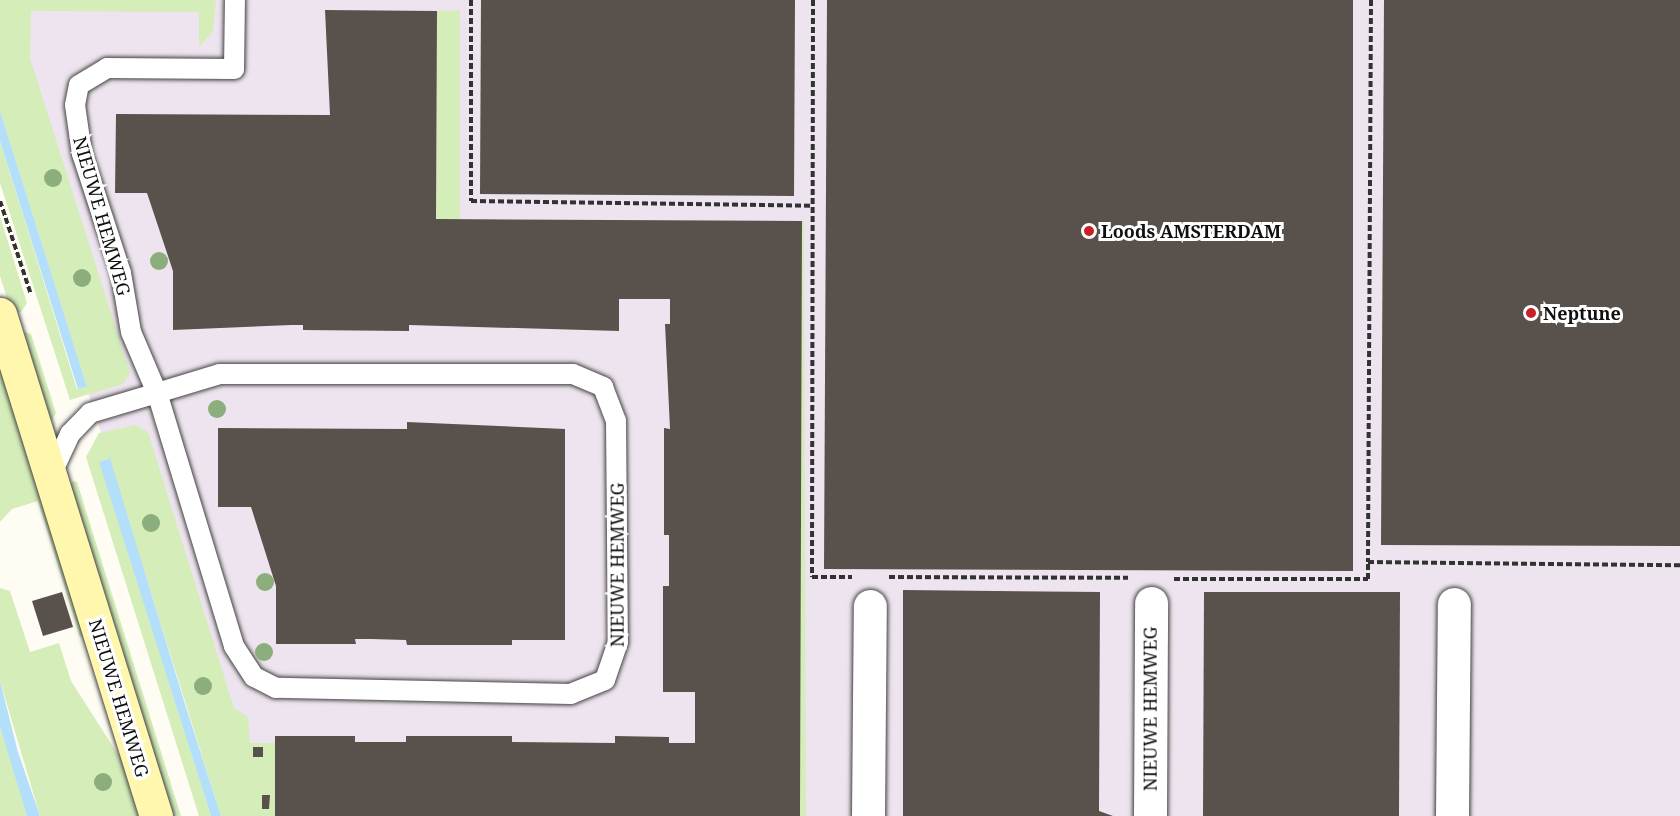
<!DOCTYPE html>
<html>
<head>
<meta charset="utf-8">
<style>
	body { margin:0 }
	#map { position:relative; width:1680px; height:816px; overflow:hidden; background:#fffdf3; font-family:"Noto Serif",serif }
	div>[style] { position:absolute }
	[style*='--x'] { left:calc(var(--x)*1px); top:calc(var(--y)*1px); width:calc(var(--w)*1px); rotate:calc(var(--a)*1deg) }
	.industrial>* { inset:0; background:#eee4ef }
	.green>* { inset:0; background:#d4edb9 }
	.water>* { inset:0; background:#b4dffa }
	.building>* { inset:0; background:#59514b }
	.path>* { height:4px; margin-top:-2px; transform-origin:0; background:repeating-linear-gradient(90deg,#323232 0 6px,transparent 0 9px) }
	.roads { filter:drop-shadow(0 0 2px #434343) drop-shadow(0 0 2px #434343) }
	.lane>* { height:20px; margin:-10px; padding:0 10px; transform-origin:10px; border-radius:10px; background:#fff }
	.street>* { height:33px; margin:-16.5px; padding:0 16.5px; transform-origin:16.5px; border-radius:16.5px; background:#fff }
	.secondary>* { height:33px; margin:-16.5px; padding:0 16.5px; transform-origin:16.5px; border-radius:16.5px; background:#fff7ae }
	.trees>* { width:18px; height:18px; margin:-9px; border-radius:50%; background:#8bae7c }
	.dots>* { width:16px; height:16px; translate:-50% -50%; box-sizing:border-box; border:3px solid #fff; border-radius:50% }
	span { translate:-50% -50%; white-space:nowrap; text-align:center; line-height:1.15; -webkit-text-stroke:6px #fff; paint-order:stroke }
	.street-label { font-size:18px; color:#101010 }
	.poi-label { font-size:18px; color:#101010; font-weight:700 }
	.left { translate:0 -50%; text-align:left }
</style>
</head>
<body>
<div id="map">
	<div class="industrial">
		<i style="clip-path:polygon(0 0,1680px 0,1680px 816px,221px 816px,0 111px)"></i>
	</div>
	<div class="green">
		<i style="clip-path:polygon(0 0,216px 0,213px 31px,199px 47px,199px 12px,31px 11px,30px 58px,130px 373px,123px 384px,70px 400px,0 183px,0 141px,77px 389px,87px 387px,0 111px)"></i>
		<i style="clip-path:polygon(460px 10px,460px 219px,436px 219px,437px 11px)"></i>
		<i style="clip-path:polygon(0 216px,27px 303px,21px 312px,12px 314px,0 276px)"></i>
		<i style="clip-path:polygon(802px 221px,804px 221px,806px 816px,800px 816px)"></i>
		<i style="clip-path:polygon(18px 330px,31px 334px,56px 413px,48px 426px)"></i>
		<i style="clip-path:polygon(0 359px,88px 635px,80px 637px,38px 501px,12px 509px,0 522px)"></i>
		<i style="clip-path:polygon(136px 425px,148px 432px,234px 708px,248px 717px,250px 743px,275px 743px,275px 816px,221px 816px,109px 458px,100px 462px,211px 816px,199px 816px,86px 457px,99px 433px)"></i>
		<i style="clip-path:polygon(73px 481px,77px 482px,181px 816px,170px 816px,67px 488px)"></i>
		<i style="clip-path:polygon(0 588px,10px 591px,30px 652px,59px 643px,71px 681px,130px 773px,143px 816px,40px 816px,0 681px)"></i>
		<i style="clip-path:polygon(0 727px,12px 764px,27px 816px,0 816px)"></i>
	</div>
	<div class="water">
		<i style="clip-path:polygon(0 111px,87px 387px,78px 389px,0 141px)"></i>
		<i style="clip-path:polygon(110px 458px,185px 704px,221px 816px,211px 816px,99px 462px)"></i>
		<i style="clip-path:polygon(0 681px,18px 752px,40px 816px,27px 816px,0 727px)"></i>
	</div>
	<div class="building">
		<i style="clip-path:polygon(481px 0,795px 0,794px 196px,480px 194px)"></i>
		<i style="clip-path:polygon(827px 0,1353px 0,1353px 571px,824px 569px)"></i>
		<i style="clip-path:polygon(1384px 0,1680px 0,1680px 546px,1381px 545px)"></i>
		<i style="clip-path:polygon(325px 10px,437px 11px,436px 219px,802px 221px,800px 816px,275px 816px,275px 736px,355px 736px,355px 742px,406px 742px,406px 736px,512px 736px,512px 742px,615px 743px,615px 736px,669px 737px,669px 743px,695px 743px,695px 692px,663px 692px,663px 586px,669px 586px,669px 535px,664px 535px,664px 428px,670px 429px,665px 324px,670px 324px,670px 299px,619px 299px,619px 331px,409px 325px,409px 331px,303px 330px,303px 325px,291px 325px,173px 330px,173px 271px,147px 193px,115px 193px,116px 114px,330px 115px)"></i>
		<i style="clip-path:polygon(407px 422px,565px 429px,565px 640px,512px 640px,512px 645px,407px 645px,406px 640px,371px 639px,355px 639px,356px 644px,276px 644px,276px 586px,251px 507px,218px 507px,218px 428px,407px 429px)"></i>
		<i style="clip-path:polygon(903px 590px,1100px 592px,1099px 811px,1113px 816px,903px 816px)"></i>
		<i style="clip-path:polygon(62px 592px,73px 627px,43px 636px,32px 601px)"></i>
		<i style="clip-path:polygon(1204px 592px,1400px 592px,1399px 816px,1203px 816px)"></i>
		<i style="clip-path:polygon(253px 747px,263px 747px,263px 757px,253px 757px)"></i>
		<i style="clip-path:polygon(262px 795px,270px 795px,269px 809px,262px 809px)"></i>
	</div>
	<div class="path">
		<i style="--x:471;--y:0;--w:201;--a:90"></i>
		<i style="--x:471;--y:201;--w:341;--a:0.8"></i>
		<i style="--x:813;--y:0;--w:577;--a:90.1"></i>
		<i style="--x:812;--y:577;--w:40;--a:0"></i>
		<i style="--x:1371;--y:0;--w:562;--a:90.31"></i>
		<i style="--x:1368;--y:562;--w:312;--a:0.6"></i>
		<i style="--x:0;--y:201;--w:99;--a:71.7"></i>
		<i style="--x:889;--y:577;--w:239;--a:0.2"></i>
		<i style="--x:1174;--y:579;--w:194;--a:0"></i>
		<i style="--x:1368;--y:579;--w:17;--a:-90"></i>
	</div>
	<div class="roads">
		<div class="lane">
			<i style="--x:220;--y:374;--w:353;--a:0"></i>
			<i style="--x:573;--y:374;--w:33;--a:23"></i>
			<i style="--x:603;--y:387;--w:36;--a:69"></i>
			<i style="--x:616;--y:421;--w:221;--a:89.5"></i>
			<i style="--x:618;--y:642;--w:40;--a:108.9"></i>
			<i style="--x:605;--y:680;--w:37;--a:158"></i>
			<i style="--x:571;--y:694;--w:295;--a:-178.8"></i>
			<i style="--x:276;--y:688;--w:25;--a:-153"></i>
			<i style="--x:254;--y:677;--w:37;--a:-123"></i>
			<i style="--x:234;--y:646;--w:264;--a:-106.9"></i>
			<i style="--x:157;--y:393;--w:66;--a:-16.8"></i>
			<i style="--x:51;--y:475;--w:45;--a:-65.1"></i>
			<i style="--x:70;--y:434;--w:29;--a:-46"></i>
			<i style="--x:90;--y:413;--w:70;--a:-16.6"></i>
			<i style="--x:157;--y:393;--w:66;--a:-113.1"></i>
			<i style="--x:131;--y:332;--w:60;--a:-99.6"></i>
			<i style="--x:121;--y:273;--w:125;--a:-108.1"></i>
			<i style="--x:82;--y:154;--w:49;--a:-98.1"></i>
			<i style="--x:75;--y:105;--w:20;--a:-79"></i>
			<i style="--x:79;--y:85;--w:33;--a:-31"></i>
			<i style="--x:107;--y:68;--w:127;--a:0.5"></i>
			<i style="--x:234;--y:69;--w:69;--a:-89.2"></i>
		</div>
		<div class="street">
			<i style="--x:868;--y:816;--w:210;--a:-89.5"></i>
			<i style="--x:1150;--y:816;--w:213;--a:-89.7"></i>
			<i style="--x:1452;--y:816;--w:212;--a:-89.5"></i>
		</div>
		<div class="secondary">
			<i style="--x:0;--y:314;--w:526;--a:72.74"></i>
		</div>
	</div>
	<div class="trees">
		<i style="left:53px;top:178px"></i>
		<i style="left:159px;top:261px"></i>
		<i style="left:82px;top:278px"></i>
		<i style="left:217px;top:409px"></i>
		<i style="left:151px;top:523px"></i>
		<i style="left:265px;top:582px"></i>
		<i style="left:264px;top:652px"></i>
		<i style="left:203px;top:686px"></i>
		<i style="left:103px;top:782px"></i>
	</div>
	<div class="dots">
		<i style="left:1089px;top:231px;background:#c91f26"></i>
		<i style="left:1531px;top:313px;background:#c91f26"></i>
	</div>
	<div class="street-label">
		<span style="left:102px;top:216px;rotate:74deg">NIEUWE HEMWEG</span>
		<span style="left:617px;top:565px;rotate:-90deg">NIEUWE HEMWEG</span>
		<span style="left:119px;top:698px;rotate:73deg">NIEUWE HEMWEG</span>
		<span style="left:1150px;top:709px;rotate:-90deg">NIEUWE HEMWEG</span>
	</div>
	<div class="poi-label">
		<span class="left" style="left:1101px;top:231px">Loods AMSTERDAM</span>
		<span class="left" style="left:1543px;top:313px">Neptune</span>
	</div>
</div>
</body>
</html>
